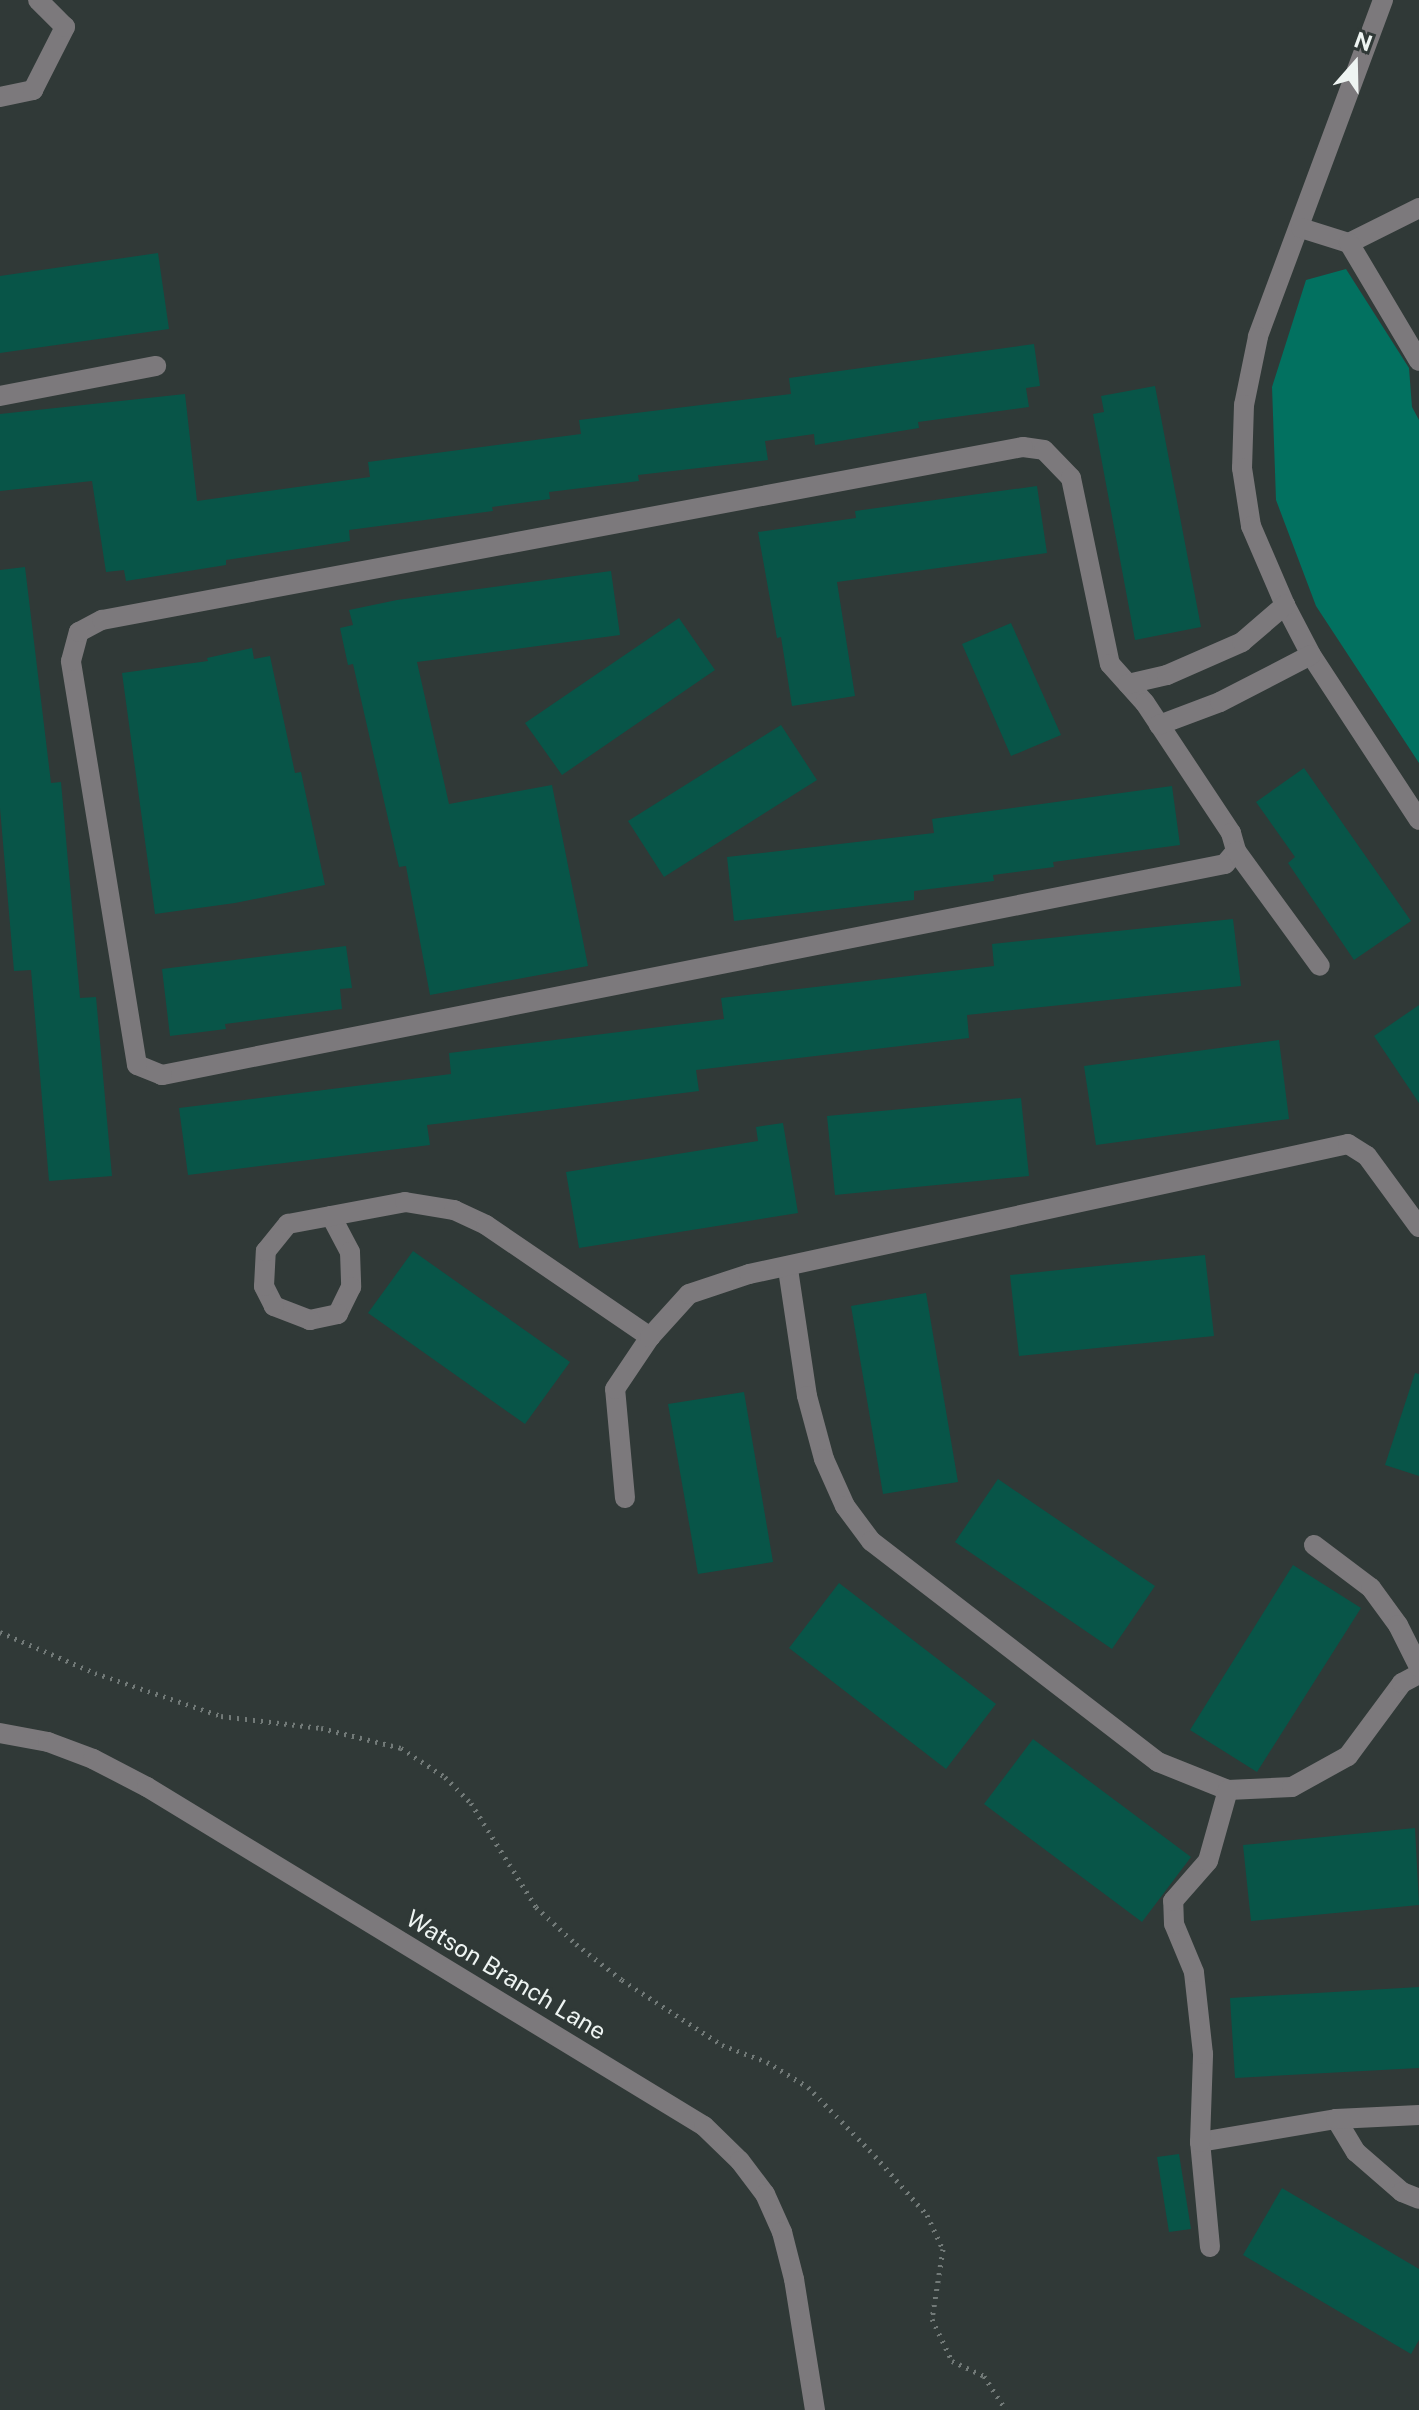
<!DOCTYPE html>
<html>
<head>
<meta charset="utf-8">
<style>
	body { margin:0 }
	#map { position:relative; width:1419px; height:2410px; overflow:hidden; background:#303937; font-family:"Public Sans",sans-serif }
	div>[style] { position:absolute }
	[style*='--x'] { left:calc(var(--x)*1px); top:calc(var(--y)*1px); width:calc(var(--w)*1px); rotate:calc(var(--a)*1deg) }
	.green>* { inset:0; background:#027160 }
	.building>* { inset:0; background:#085548 }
	.path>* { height:5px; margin-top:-2.5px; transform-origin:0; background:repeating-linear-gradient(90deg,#727a78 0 2px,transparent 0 8px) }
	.minor>* { height:20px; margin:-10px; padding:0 10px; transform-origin:10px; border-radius:10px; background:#7c797c }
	span { translate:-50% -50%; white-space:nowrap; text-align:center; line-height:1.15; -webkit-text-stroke:6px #303937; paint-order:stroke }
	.street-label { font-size:24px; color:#eef4f2 }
	.north { position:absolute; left:1315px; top:24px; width:80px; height:80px; -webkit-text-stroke:6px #303937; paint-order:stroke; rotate:20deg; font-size:22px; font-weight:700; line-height:32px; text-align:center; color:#eef4f2 }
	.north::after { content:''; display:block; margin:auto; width:28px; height:36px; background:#eef4f2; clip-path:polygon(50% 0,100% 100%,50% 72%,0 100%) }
</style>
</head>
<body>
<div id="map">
	<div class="green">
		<i style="clip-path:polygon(1346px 269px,1409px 368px,1412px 407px,1419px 420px,1419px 763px,1316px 606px,1276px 500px,1272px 387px,1306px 280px)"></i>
	</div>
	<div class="building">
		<i style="clip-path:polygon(158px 253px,169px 329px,0 353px,0 276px)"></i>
		<i style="clip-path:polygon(1034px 344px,1040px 386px,1026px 388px,1029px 407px,918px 422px,919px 428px,815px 445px,814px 434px,765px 441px,768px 460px,638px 475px,639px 481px,549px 492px,550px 499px,492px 507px,493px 511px,349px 530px,350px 541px,226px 560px,226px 565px,126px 581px,124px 570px,106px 572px,92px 481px,0 491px,0 414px,185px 394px,197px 501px,370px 477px,368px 462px,581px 434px,579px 420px,791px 394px,789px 378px)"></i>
		<i style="clip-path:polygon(1155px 386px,1201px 627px,1135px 640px,1093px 414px,1104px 412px,1101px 396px)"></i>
		<i style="clip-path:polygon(1037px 486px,1047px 553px,837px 582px,855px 696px,792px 706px,781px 637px,777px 638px,758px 532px,856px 518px,855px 511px)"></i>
		<i style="clip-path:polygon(25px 567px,51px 783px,61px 782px,80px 998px,96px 997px,112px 1176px,49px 1181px,31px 970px,14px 971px,0 808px,0 570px)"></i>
		<i style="clip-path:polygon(611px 571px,620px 635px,417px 662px,449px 804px,552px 785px,588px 966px,430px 995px,406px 866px,399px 867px,353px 664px,348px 665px,340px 628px,353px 625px,349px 610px,397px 600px)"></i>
		<i style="clip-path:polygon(679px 618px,715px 670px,562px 775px,525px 723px)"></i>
		<i style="clip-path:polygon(1011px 623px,1061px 735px,1011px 756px,962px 644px)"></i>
		<i style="clip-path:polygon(252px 648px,254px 659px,270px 656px,295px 773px,301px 772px,325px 885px,235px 903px,155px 914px,122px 673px,208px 661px,207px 658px)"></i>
		<i style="clip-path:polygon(781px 725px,817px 780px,664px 877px,628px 821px)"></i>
		<i style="clip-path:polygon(1304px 768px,1411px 921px,1354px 960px,1288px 863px,1295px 857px,1256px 802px)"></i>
		<i style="clip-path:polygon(1172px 786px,1180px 845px,1053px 862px,1054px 867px,993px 875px,994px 881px,914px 891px,914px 900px,734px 921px,727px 857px,934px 833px,932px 819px)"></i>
		<i style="clip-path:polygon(1233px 919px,1241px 986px,967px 1015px,969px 1038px,696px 1070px,699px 1091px,427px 1125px,430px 1145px,188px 1175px,179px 1108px,451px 1074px,449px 1053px,724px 1019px,721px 998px,994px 966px,992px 944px)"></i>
		<i style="clip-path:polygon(346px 946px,352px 988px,340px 989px,342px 1009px,225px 1024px,226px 1029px,170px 1036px,162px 969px)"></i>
		<i style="clip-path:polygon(1419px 1005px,1419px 1103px,1374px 1036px)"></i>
		<i style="clip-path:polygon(1279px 1040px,1289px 1119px,1096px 1145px,1084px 1066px)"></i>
		<i style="clip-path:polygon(1021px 1098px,1029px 1176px,835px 1195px,827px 1116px)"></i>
		<i style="clip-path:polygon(783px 1123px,798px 1213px,579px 1248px,566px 1172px,758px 1141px,756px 1127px)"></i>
		<i style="clip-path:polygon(413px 1251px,570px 1362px,525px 1424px,368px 1313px)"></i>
		<i style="clip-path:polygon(1205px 1255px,1214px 1336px,1019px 1356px,1010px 1275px)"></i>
		<i style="clip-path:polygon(926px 1293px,958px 1482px,883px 1494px,851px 1306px)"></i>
		<i style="clip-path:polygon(1415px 1373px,1419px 1374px,1419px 1476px,1385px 1465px)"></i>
		<i style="clip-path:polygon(744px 1392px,773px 1562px,698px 1574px,668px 1404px)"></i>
		<i style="clip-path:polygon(998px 1479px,1155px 1586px,1112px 1649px,955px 1542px)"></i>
		<i style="clip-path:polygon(1293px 1565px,1361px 1608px,1257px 1772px,1190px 1730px)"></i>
		<i style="clip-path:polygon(839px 1583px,996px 1704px,946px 1769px,789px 1648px)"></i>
		<i style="clip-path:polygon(1033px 1739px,1191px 1857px,1142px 1922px,984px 1804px)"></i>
		<i style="clip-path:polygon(1415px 1828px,1419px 1905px,1251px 1921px,1243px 1845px)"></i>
		<i style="clip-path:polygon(1419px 1987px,1419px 2068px,1235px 2078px,1230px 1998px)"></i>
		<i style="clip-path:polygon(1179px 2154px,1191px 2229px,1169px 2232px,1157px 2157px)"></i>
		<i style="clip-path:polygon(1282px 2188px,1419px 2269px,1419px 2340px,1411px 2354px,1243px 2255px)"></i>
	</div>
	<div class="path">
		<i style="--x:0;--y:1632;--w:103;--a:23.3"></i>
		<i style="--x:95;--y:1673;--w:133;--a:18.8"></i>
		<i style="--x:221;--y:1716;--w:101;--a:6.8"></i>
		<i style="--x:321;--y:1728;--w:82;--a:14"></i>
		<i style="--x:401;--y:1748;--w:53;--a:33.4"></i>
		<i style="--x:445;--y:1777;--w:37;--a:45"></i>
		<i style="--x:471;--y:1803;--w:123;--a:58"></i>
		<i style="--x:536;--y:1907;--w:54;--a:42.8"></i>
		<i style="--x:576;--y:1944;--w:58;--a:38"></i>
		<i style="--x:622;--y:1980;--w:119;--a:33"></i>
		<i style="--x:722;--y:2045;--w:48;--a:20.7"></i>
		<i style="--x:767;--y:2062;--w:48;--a:31.4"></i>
		<i style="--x:808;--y:2087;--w:96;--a:45.8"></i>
		<i style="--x:875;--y:2156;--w:79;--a:48.6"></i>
		<i style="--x:927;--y:2215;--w:38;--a:65"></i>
		<i style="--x:943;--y:2249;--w:71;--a:98.9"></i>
		<i style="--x:932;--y:2319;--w:47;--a:64.5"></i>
		<i style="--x:952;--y:2361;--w:35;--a:25"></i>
		<i style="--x:984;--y:2376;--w:40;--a:57.1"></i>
	</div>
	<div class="minor">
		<i style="--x:1383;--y:0;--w:359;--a:110.4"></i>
		<i style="--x:1258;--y:337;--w:69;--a:101.6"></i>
		<i style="--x:1244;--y:405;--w:63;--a:91.8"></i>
		<i style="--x:1242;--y:468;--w:59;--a:81.2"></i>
		<i style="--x:1251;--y:526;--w:86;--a:66.7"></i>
		<i style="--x:1285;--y:605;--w:56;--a:62.5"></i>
		<i style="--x:1311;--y:655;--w:197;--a:56.8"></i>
		<i style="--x:0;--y:97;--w:34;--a:-12"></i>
		<i style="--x:33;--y:90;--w:71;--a:-63.1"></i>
		<i style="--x:65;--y:27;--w:38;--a:-135"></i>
		<i style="--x:1301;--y:228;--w:50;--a:17.4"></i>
		<i style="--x:1349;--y:243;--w:78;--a:-26.6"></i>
		<i style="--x:1349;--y:243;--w:137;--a:59.3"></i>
		<i style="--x:0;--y:396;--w:159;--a:-10.9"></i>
		<i style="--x:1023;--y:447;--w:21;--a:8"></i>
		<i style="--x:1044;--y:450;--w:39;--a:46"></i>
		<i style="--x:1071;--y:478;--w:190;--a:78.2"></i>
		<i style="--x:1110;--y:664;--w:52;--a:48.1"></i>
		<i style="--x:1145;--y:703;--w:156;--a:56.5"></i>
		<i style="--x:1231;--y:833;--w:19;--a:74"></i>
		<i style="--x:1236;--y:851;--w:17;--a:130"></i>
		<i style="--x:1225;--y:864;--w:1084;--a:168.77"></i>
		<i style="--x:162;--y:1075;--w:27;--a:-158"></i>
		<i style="--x:137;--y:1065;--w:409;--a:-99.3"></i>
		<i style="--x:71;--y:661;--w:30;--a:-75"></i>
		<i style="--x:79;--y:632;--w:26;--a:-28"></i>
		<i style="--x:102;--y:620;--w:937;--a:-10.64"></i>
		<i style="--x:1128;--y:684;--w:40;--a:-13"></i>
		<i style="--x:1167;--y:675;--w:82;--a:-23.7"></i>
		<i style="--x:1242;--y:642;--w:57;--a:-40.7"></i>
		<i style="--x:1159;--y:725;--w:65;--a:-20.7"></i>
		<i style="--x:1220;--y:702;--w:102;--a:-27.3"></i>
		<i style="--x:1236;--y:851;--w:142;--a:53.9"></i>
		<i style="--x:331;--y:1216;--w:41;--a:62.2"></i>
		<i style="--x:350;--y:1252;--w:35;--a:88"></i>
		<i style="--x:351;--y:1287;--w:30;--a:116"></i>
		<i style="--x:338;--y:1314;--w:29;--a:168"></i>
		<i style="--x:310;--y:1320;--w:39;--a:-159"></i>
		<i style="--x:274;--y:1306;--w:22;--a:-117"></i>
		<i style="--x:264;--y:1286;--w:35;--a:-87"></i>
		<i style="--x:266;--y:1251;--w:35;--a:-51"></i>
		<i style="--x:288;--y:1224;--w:119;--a:-10.6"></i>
		<i style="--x:405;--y:1202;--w:50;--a:9.3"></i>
		<i style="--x:454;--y:1210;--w:35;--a:25"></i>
		<i style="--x:486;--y:1225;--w:199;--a:34.3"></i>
		<i style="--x:788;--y:1269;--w:128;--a:81.5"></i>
		<i style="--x:807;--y:1396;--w:65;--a:74.9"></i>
		<i style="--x:824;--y:1459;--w:51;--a:65.9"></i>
		<i style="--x:845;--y:1506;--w:44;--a:53.4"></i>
		<i style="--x:871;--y:1541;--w:362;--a:37.6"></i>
		<i style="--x:1158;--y:1762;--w:75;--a:21.8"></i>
		<i style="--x:1228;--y:1790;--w:64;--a:-2.7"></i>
		<i style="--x:1292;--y:1787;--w:64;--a:-29"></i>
		<i style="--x:1348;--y:1756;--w:91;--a:-53.5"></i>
		<i style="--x:1402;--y:1683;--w:19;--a:-28"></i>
		<i style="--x:625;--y:1498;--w:109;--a:-95.2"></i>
		<i style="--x:615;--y:1389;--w:63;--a:-56.1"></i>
		<i style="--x:650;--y:1337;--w:58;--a:-47.8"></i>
		<i style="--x:689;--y:1294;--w:63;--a:-18.4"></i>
		<i style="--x:749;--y:1274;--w:613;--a:-12.24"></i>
		<i style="--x:1348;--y:1144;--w:22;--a:32"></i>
		<i style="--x:1367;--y:1156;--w:88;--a:53.8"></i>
		<i style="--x:1314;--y:1545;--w:71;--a:37"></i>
		<i style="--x:1371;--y:1588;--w:46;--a:53.9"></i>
		<i style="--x:1398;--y:1625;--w:47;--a:63.4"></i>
		<i style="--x:0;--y:1733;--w:49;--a:10.6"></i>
		<i style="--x:48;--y:1742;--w:48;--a:20.7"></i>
		<i style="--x:93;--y:1759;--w:61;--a:27.4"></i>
		<i style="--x:147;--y:1787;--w:652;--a:31.33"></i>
		<i style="--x:704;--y:2126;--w:50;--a:44.2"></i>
		<i style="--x:740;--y:2161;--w:41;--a:52.9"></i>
		<i style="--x:765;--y:2194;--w:42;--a:65.9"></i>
		<i style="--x:782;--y:2232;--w:49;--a:75.7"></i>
		<i style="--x:794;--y:2279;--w:133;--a:80.9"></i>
		<i style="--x:1336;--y:2119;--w:39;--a:59"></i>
		<i style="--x:1356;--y:2152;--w:61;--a:41"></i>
		<i style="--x:1402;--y:2192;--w:18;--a:22"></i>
		<i style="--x:1200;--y:2142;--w:138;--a:-9.6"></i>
		<i style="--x:1336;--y:2119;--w:83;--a:-2.8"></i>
		<i style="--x:1210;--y:2247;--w:105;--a:-95.4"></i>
		<i style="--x:1200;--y:2142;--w:88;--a:-88"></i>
		<i style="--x:1203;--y:2054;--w:82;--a:-96.3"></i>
		<i style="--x:1194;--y:1972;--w:52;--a:-112.6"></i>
		<i style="--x:1174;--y:1924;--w:23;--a:-92"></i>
		<i style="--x:1173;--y:1901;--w:53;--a:-48.8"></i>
		<i style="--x:1208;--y:1861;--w:74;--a:-74.3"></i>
	</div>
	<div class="street-label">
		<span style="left:506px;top:1975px;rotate:31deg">Watson Branch Lane</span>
	</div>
	<div class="north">N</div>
</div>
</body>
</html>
